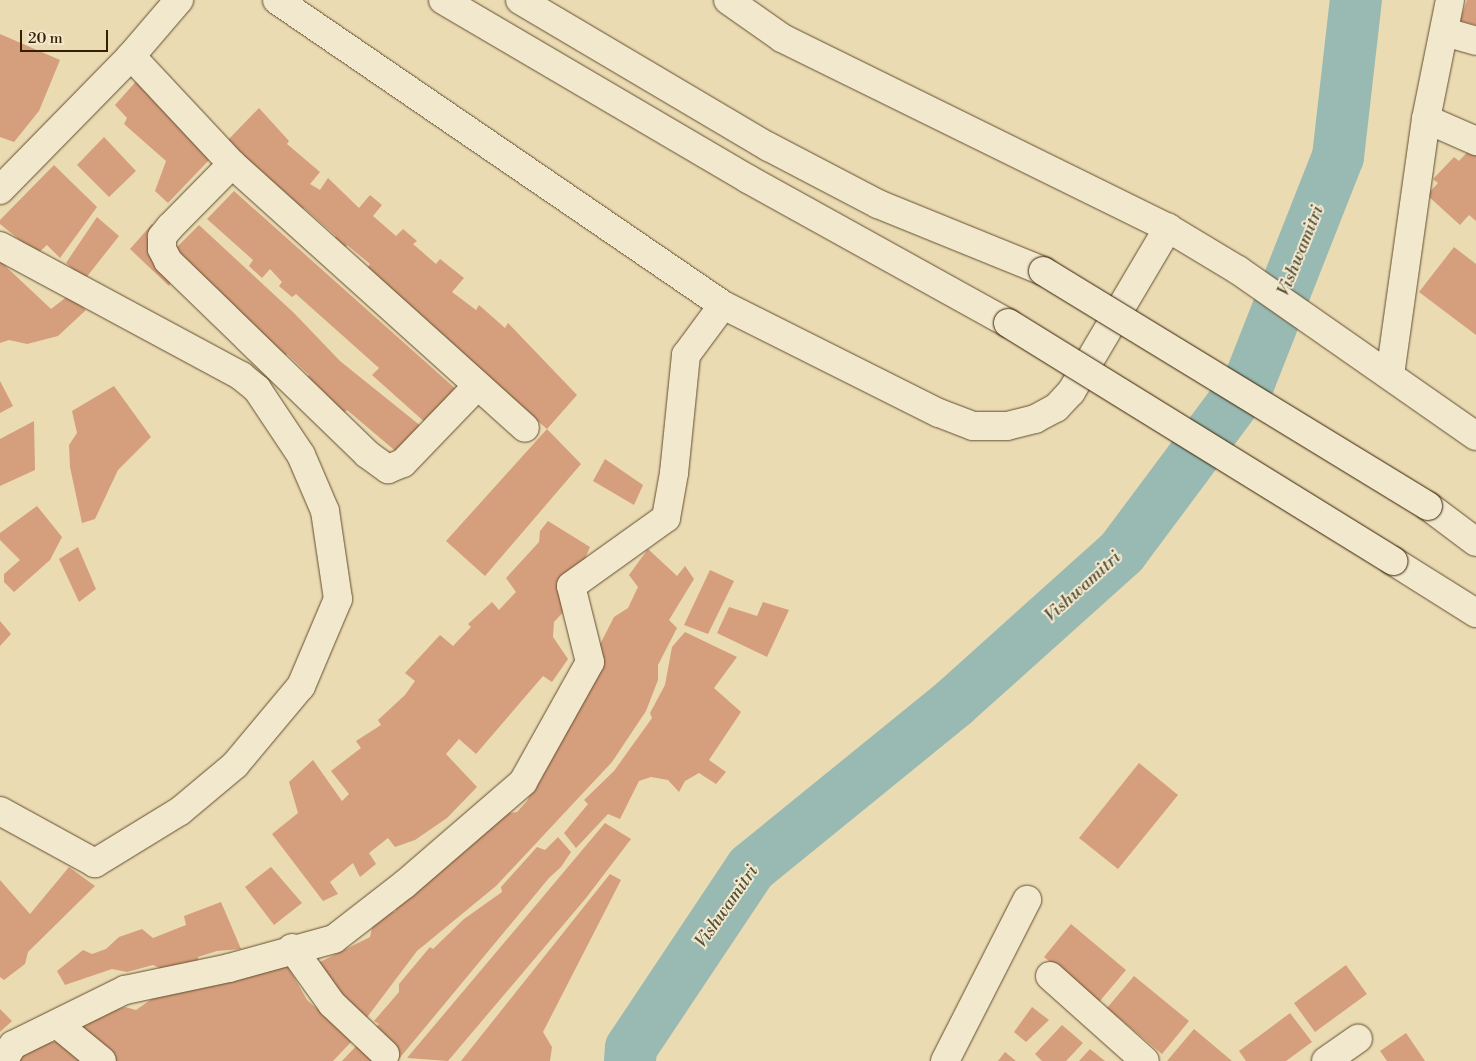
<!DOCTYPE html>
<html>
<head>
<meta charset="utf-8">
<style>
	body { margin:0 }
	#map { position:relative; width:1476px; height:1061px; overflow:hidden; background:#ebdbb3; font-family:"Libre Bodoni",serif }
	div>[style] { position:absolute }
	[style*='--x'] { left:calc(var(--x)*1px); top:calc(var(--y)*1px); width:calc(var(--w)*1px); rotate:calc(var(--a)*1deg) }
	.river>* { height:52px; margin:-26px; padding:0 26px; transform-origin:26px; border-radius:26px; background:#99bab2 }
	.building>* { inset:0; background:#d59e7c }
	.roads { filter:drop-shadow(0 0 1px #624e2d) drop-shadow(0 0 1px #624e2d) }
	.street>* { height:28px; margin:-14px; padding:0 14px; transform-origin:14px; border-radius:14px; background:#f2e8ce }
	.secondary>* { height:28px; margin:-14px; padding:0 14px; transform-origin:14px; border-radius:14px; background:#f2e8ce }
	.bridges { filter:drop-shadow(0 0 1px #351f00) drop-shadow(0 0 1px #351f00) }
	.secondary-bridge>* { height:28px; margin:-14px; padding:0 14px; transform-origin:14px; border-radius:14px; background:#f2e8ce }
	span { translate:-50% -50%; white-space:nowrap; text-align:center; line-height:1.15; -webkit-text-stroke:4px #f2e8ce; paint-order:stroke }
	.water-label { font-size:18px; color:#534e35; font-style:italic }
	.scale { position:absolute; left:20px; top:30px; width:88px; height:22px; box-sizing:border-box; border:2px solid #351f00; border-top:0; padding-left:6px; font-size:15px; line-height:18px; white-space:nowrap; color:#351f00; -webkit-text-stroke:4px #f2e8ce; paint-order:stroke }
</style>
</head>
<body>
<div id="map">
	<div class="river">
		<i style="--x:630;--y:1061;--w:13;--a:-86"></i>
		<i style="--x:631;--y:1048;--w:216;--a:-56.3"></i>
		<i style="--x:751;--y:868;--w:263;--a:-39.1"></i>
		<i style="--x:955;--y:702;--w:224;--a:-41.9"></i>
		<i style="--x:1122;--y:552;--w:214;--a:-53.3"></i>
		<i style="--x:1250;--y:380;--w:240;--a:-68.5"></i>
		<i style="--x:1338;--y:157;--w:158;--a:-83.5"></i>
	</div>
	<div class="building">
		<i style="clip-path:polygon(1467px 0,1476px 0,1476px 25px,1460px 21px)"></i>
		<i style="clip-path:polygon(0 34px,60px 60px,39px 111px,14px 142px,0 137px)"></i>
		<i style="clip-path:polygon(140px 77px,210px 159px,168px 203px,155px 191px,166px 161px,124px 124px,127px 118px,115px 105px)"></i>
		<i style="clip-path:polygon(259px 108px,289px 141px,287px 144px,320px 172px,310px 184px,320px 190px,328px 178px,359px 208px,370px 195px,382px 205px,373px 216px,396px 236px,403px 229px,417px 241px,413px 244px,436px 264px,440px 259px,464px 278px,452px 292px,476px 310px,479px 305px,505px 328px,508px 323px,577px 395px,547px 429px,581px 464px,485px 576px,446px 541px,547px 429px,364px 273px,370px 264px,347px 245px,345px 249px,333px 239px,336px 236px,304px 208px,301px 211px,261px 171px,257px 174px,225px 143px)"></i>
		<i style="clip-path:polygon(104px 137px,136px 171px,109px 197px,77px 165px)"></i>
		<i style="clip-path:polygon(1472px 147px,1476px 151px,1476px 221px,1469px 215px,1460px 225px,1427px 195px,1438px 183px,1433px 179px,1454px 157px,1459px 161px)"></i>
		<i style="clip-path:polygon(54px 165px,97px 207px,60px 258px,47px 245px,37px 254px,0 224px,0 220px)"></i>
		<i style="clip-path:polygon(234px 191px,458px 391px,428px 425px,372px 375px,379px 368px,296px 294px,292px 297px,279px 286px,282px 282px,270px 269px,262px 278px,249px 266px,253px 260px,207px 219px)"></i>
		<i style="clip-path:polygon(97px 217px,119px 236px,85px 279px,66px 263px)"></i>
		<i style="clip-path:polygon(152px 224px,162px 233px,174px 276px,169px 286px,130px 249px)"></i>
		<i style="clip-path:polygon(199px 225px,294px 313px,340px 361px,422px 427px,399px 454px,347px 410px,340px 417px,306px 379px,309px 375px,287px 354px,279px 360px,170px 254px)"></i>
		<i style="clip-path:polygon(1454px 247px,1476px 264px,1476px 335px,1419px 292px)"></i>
		<i style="clip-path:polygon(0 261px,51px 309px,69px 295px,86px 310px,58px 336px,27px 344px,9px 340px,0 343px)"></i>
		<i style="clip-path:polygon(0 381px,13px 406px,0 413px)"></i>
		<i style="clip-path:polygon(114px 386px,151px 437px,118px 470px,95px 519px,82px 523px,70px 467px,69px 445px,77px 433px,72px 411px)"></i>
		<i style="clip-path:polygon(34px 421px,35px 470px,0 486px,0 439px)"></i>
		<i style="clip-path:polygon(605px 459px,643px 485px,634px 505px,593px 481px)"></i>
		<i style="clip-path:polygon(37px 506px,62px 537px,50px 560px,14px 592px,4px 582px,4px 574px,20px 560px,0 540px,0 533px)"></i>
		<i style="clip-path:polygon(548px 521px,590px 547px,579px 573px,563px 590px,560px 601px,568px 607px,554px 622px,553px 637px,568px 659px,552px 682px,543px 676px,476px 754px,459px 739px,446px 754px,477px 787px,447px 818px,415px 840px,395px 847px,388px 838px,369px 853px,376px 864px,360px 877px,353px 863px,330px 882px,338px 894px,323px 901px,272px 834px,298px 813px,289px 782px,313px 760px,342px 801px,349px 794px,331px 771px,361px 748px,356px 741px,381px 725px,378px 720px,405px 695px,415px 681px,405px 673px,440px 635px,453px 646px,471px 627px,468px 624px,492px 602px,499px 610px,516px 592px,506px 578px,539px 542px,540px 531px)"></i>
		<i style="clip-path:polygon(78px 547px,96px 589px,79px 602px,59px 559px)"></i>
		<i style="clip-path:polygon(648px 549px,677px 576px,685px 566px,694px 579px,669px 620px,677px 628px,658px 665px,658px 680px,646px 711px,612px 762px,496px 886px,417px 951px,365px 1020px,343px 1004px,318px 963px,370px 937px,374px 919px,396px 911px,394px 903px,502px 814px,517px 812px,527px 801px,595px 654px,614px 617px,628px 608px,638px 587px,629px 575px)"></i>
		<i style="clip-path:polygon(710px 570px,734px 581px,708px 634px,684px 625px)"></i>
		<i style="clip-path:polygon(763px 602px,789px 610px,767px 657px,717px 633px,729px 607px,757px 616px)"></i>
		<i style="clip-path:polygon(0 621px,11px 634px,0 646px)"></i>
		<i style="clip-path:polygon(685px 632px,737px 657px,714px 688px,741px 712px,709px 760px,726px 772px,716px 784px,699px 773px,685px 781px,679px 792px,668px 780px,651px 777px,639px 781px,620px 819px,608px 814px,576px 848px,564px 833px,588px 804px,584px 800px,614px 771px,652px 718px,650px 713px,665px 685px,672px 647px)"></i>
		<i style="clip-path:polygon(1139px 763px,1178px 795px,1118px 869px,1079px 838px)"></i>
		<i style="clip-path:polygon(605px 823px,631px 839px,586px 898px,448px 1061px,407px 1058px)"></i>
		<i style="clip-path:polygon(558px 837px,571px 852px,561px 867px,549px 878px,398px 1060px,371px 1032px,379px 1024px,374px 1021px,399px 992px,399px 984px,430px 947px,433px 949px,464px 919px,502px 892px,501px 887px,537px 847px,545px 850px)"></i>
		<i style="clip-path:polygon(69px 867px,95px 886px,28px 952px,25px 964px,4px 980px,0 977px,0 880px,30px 914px)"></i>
		<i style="clip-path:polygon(271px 867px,302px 903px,274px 925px,245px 887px)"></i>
		<i style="clip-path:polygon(610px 874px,621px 880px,543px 1032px,552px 1047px,550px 1061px,461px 1061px)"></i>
		<i style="clip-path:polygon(221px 902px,241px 949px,217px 951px,198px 957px,198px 966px,162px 969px,153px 965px,127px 972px,112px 969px,65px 985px,57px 971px,83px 950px,92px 954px,106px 949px,119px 937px,142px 929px,153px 938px,186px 925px,184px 916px)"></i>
		<i style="clip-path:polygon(1071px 924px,1126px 970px,1099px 1002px,1044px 957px)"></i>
		<i style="clip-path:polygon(285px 961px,307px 1000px,353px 1040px,333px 1061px,112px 1061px,72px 1024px,125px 1007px,136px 1010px,156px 996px)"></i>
		<i style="clip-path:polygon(1346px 965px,1367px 994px,1315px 1032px,1294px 1003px)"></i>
		<i style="clip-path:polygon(1134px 976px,1189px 1021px,1162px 1054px,1107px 1008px)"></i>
		<i style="clip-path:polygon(1032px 1007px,1049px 1020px,1026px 1042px,1014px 1032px)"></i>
		<i style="clip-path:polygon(0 1009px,12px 1021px,0 1032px)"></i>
		<i style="clip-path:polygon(1290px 1013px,1312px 1042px,1286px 1061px,1246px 1061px,1239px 1051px)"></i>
		<i style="clip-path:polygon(1062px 1025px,1083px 1043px,1066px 1061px,1042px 1061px,1035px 1054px)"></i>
		<i style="clip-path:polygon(1194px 1029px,1232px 1061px,1167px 1061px)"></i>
		<i style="clip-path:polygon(1406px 1033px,1425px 1061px,1387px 1061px,1380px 1051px)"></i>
		<i style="clip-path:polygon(60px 1041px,81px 1061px,15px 1061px,36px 1045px)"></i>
		<i style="clip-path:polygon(360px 1042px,381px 1061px,342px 1061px)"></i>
		<i style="clip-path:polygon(1090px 1049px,1105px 1061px,1079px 1061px)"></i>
		<i style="clip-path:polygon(1005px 1052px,1016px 1061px,998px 1061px)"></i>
	</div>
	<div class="roads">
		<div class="street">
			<i style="--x:277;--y:0;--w:540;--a:34.37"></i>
			<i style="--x:723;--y:305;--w:241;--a:26.6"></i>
			<i style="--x:939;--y:413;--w:36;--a:21"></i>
			<i style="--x:973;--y:426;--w:34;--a:0"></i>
			<i style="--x:1007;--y:426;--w:29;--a:-14"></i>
			<i style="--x:1035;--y:419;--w:24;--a:-28"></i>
			<i style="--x:1056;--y:408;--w:22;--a:-47"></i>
			<i style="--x:1071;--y:392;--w:191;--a:-59.4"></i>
			<i style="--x:728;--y:0;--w:66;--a:35.1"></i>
			<i style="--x:782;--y:38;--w:430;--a:26.2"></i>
			<i style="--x:1168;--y:228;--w:82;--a:31"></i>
			<i style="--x:1238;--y:270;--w:290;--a:34.9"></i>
			<i style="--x:1445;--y:32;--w:32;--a:16"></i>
			<i style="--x:131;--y:56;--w:148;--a:46.9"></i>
			<i style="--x:232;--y:164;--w:394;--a:42"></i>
			<i style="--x:1426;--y:119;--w:55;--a:23.7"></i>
			<i style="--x:232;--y:164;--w:88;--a:134.5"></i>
			<i style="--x:170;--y:227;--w:13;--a:129"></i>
			<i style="--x:162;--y:237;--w:12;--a:90"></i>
			<i style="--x:162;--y:249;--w:13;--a:63"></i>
			<i style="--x:168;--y:261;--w:277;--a:44.1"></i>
			<i style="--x:367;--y:454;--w:26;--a:36"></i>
			<i style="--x:388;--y:469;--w:16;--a:-22"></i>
			<i style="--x:403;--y:463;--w:107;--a:-46.1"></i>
			<i style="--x:0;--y:190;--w:187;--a:-45.6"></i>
			<i style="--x:131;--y:56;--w:74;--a:-49.4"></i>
			<i style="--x:0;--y:246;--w:274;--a:28.3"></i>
			<i style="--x:241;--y:376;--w:21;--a:39"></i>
			<i style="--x:257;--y:389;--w:79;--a:56.3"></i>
			<i style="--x:301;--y:455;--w:61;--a:66.8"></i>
			<i style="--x:325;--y:511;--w:89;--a:81.6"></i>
			<i style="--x:338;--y:599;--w:95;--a:113"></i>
			<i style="--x:301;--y:686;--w:103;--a:129.9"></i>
			<i style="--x:235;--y:765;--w:72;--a:140.1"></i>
			<i style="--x:180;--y:811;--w:100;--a:148.5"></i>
			<i style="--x:95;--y:863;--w:108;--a:-151.3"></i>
			<i style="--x:1390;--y:375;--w:259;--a:-82"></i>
			<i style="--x:1426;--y:119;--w:121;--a:-78.6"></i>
			<i style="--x:292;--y:948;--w:69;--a:54.5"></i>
			<i style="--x:332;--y:1004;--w:73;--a:43.3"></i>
			<i style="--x:1050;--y:976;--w:127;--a:41.8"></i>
			<i style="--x:57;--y:1024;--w:58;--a:39.4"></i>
			<i style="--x:3;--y:1061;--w:19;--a:-58"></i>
			<i style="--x:13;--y:1045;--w:125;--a:-26.2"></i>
			<i style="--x:125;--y:990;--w:106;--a:-11.9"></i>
			<i style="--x:229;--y:968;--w:109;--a:-15.4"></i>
			<i style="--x:334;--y:939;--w:90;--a:-37.8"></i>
			<i style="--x:405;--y:884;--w:156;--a:-40.8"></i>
			<i style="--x:523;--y:782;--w:137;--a:-60.8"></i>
			<i style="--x:590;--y:662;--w:78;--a:-104"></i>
			<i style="--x:571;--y:586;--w:117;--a:-35.6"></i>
			<i style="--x:666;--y:518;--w:46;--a:-79.9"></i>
			<i style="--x:674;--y:473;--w:119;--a:-84.2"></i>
			<i style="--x:686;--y:355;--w:62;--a:-53.5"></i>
			<i style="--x:945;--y:1061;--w:181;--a:-63"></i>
			<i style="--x:1326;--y:1061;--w:39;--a:-35"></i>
		</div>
		<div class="secondary">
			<i style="--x:443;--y:0;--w:354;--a:30.4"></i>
			<i style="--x:748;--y:179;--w:297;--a:29"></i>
			<i style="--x:520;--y:0;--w:289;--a:30.6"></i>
			<i style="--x:769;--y:147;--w:123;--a:27.6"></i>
			<i style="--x:878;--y:204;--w:178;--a:22.1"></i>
			<i style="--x:1428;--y:506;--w:60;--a:36.9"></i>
			<i style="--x:1393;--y:561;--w:98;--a:32.1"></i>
		</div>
	</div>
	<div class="bridges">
		<div class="secondary-bridge">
			<i style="--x:1043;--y:271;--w:451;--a:31.4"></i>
			<i style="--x:1008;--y:323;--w:453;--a:31.7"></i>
		</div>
	</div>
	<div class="water-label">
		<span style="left:1301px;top:251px;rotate:-68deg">Vishwamitri</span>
		<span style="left:1083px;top:587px;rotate:-42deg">Vishwamitri</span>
		<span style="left:727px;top:907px;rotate:-55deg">Vishwamitri</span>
	</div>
	<div class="scale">20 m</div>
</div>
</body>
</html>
